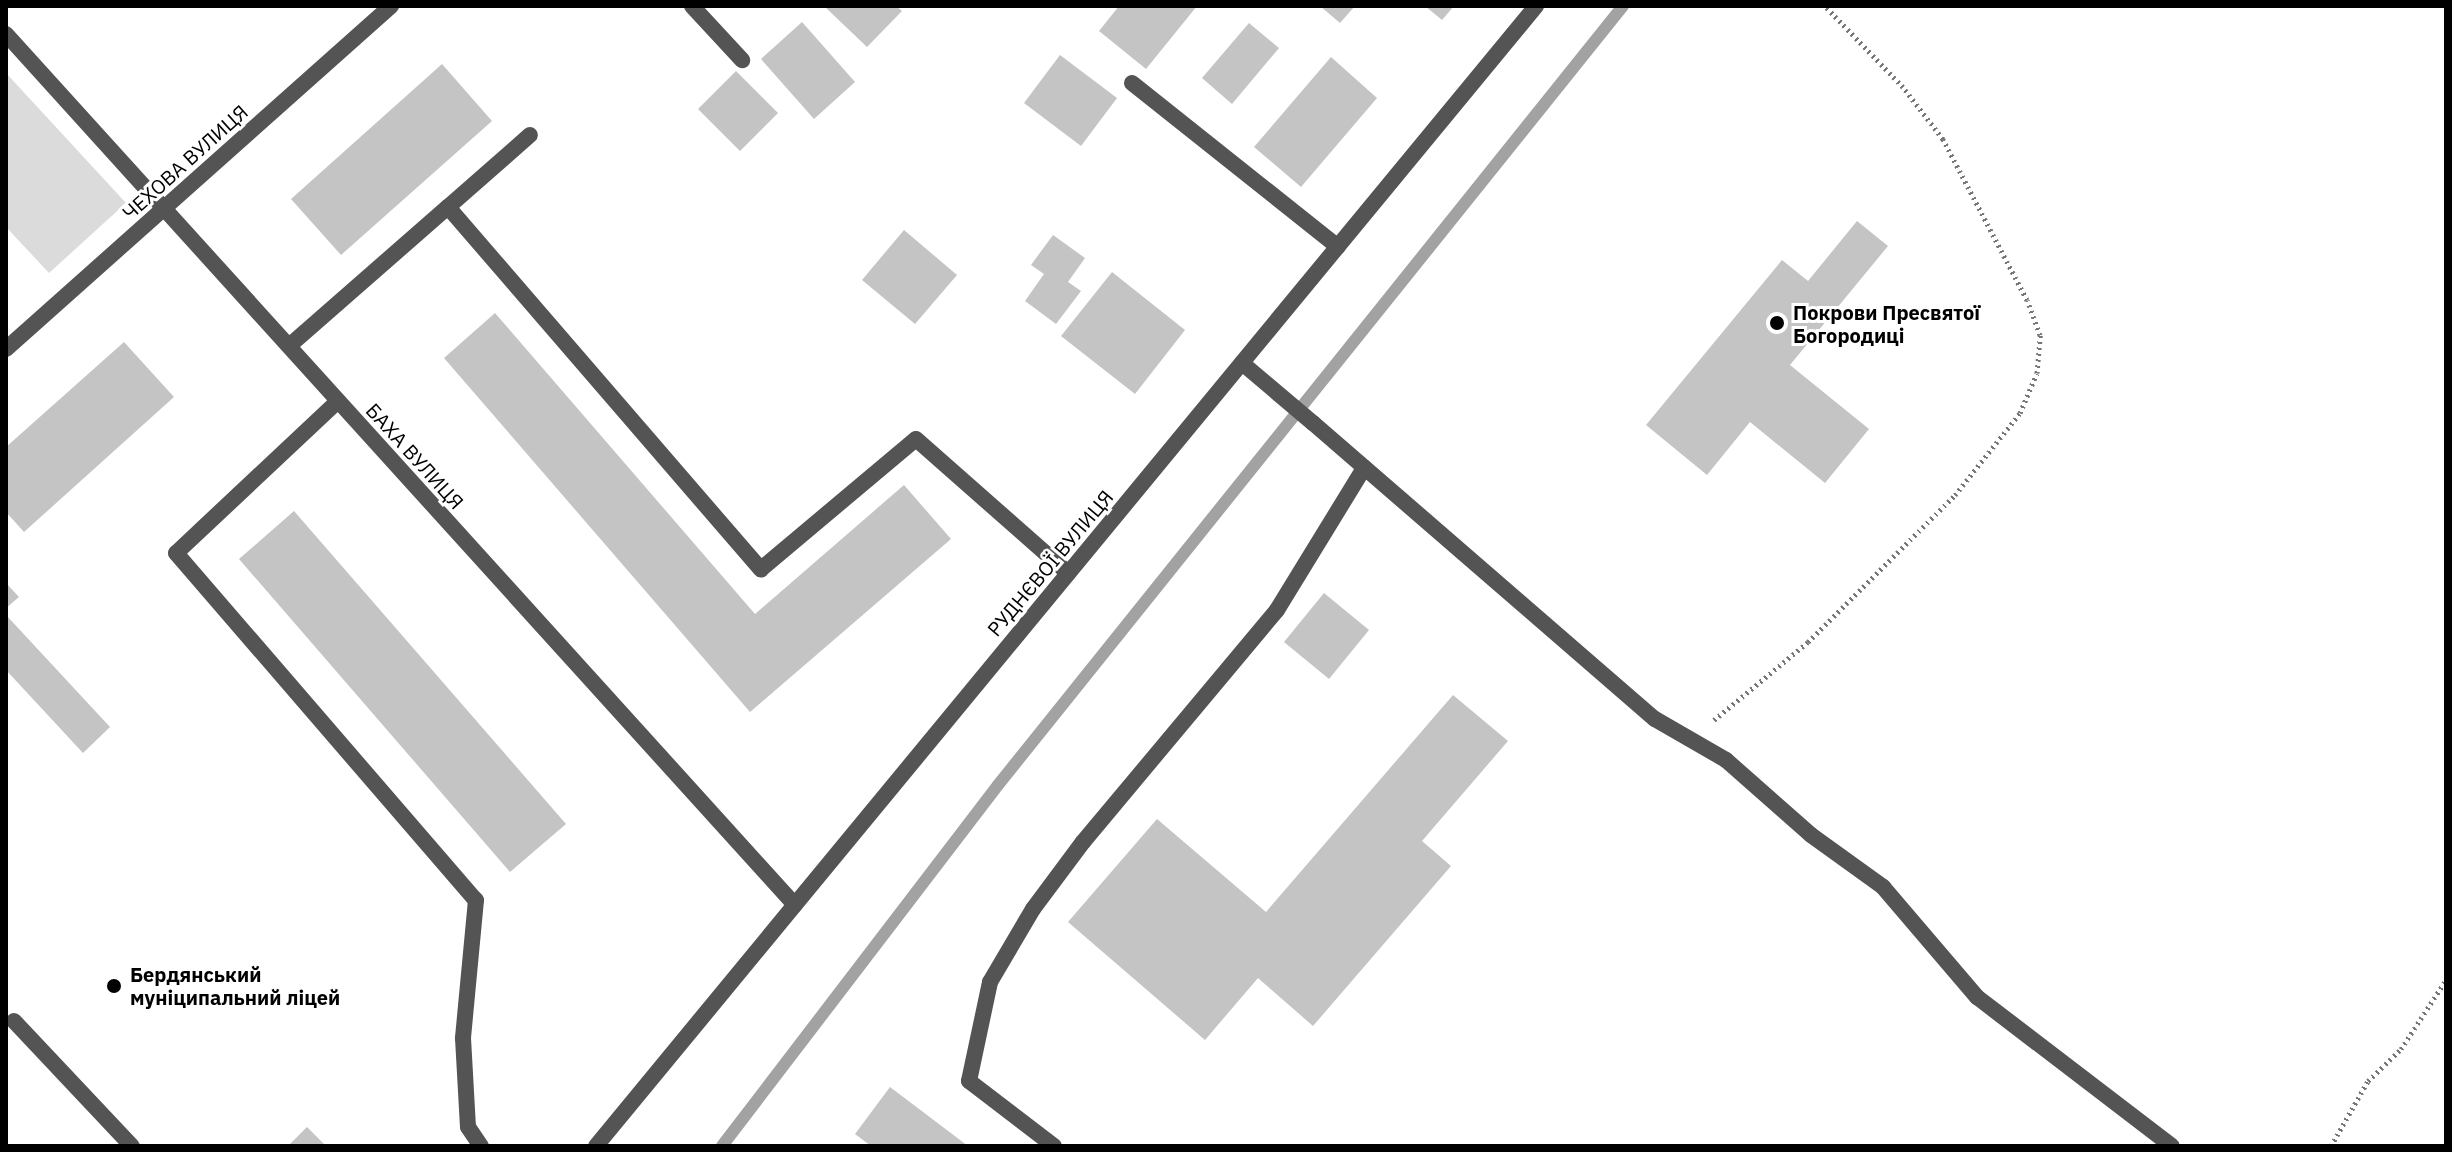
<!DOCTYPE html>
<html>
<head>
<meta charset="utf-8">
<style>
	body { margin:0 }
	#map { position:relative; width:2452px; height:1152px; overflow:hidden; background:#fff; font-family:"IBM Plex Sans",sans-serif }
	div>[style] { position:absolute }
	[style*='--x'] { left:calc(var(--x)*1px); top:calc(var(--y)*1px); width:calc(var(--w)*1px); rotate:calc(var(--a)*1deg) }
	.green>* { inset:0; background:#dbdbdb }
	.stream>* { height:12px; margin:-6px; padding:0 6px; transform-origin:6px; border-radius:6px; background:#a2a2a2 }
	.building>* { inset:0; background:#c4c4c4 }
	.path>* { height:5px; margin-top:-2.5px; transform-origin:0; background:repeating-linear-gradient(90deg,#767676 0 2px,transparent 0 6px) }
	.lane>* { height:16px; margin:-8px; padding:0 8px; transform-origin:8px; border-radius:8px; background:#545454 }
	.street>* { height:16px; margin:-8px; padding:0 8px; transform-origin:8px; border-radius:8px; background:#545454 }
	.dots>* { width:22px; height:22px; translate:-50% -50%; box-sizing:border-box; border:4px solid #fff; border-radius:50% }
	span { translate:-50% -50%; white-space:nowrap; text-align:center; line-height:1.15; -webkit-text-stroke:6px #fff; paint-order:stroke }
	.street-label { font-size:20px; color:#000 }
	.poi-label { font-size:20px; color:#000; font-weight:700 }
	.left { translate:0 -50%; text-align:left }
	.frame { position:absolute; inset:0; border:8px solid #000; pointer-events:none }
</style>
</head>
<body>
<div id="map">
	<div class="green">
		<i style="clip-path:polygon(6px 73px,126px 203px,49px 273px,6px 227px)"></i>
	</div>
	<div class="stream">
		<i style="--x:722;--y:1146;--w:454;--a:-52.6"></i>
		<i style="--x:998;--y:785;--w:999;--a:-51.26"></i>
	</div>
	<div class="building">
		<i style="clip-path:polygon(824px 6px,896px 6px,902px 11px,867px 47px)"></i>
		<i style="clip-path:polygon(1119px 6px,1197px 6px,1146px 69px,1099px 31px)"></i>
		<i style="clip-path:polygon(1320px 6px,1355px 6px,1340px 23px)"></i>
		<i style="clip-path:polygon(1425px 6px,1454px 6px,1442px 20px)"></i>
		<i style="clip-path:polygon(802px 22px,855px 82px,814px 119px,761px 59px)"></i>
		<i style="clip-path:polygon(1249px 23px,1279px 48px,1232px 104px,1202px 78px)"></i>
		<i style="clip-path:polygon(1060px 55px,1117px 98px,1081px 146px,1024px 103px)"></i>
		<i style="clip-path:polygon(1331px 57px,1377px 98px,1301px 187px,1254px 147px)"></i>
		<i style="clip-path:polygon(442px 64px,492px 121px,341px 255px,291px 199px)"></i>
		<i style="clip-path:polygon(736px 71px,778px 113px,740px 151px,698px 109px)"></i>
		<i style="clip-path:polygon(1857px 221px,1888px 246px,1790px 365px,1869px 429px,1825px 483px,1750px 422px,1707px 475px,1646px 425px,1782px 260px,1808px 281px)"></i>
		<i style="clip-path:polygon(904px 230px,957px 275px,915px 324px,862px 280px)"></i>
		<i style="clip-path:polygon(1053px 235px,1085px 258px,1068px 282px,1081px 291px,1056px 324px,1025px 301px,1044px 274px,1031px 265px)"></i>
		<i style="clip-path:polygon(1112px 272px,1185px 330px,1135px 394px,1061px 336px)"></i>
		<i style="clip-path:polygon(495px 313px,755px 614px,904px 485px,951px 539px,750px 712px,444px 358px)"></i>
		<i style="clip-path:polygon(124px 342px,174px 397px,24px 532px,6px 512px,6px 447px)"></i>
		<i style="clip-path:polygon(294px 511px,566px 824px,510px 872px,239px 559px)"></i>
		<i style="clip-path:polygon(6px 583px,19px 597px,6px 608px)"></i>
		<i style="clip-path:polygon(1324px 593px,1369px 630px,1329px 679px,1284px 642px)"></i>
		<i style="clip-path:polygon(6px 615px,110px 727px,83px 753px,6px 670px)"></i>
		<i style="clip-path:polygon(1453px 695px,1508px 741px,1422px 841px,1451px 866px,1313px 1026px,1258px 978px,1205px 1040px,1068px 922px,1157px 819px,1266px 912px)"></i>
		<i style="clip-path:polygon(890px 1087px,968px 1146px,871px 1146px,855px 1134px)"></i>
		<i style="clip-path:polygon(307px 1127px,326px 1146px,288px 1146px)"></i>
	</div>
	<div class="path">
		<i style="--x:1714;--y:720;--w:122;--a:-39.7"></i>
		<i style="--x:1808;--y:642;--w:208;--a:-45"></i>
		<i style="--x:1955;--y:495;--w:105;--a:-51.6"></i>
		<i style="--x:2020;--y:413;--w:43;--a:-67"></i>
		<i style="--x:2037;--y:373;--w:38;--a:-85"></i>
		<i style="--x:2040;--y:335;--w:37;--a:-110"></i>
		<i style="--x:2027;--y:300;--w:182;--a:-117.6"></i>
		<i style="--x:1943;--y:139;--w:66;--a:-127.6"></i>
		<i style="--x:1903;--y:87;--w:112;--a:-133.9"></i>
		<i style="--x:2331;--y:1146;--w:75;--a:-60.4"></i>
		<i style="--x:2368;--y:1081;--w:46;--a:-44.1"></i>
		<i style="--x:2401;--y:1049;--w:82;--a:-56.9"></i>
		<i style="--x:2411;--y:1146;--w:1;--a:0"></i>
	</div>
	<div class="lane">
		<i style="--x:692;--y:6;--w:74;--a:47.2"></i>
		<i style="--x:1132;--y:83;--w:263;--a:38.5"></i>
		<i style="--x:448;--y:207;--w:109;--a:-41.3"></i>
		<i style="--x:289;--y:346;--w:211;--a:-41.2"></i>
		<i style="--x:448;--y:207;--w:479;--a:49.2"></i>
		<i style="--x:761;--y:569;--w:202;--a:-40"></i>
		<i style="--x:916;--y:439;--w:203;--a:41.4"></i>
		<i style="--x:1242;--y:363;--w:93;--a:40.2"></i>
		<i style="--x:338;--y:401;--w:222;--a:136.8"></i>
		<i style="--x:176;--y:553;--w:459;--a:49.2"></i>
		<i style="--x:476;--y:900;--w:139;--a:95.4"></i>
		<i style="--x:463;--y:1038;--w:89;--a:86.8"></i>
		<i style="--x:468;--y:1127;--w:23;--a:56"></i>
		<i style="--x:14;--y:1021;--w:172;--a:46.7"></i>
	</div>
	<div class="street">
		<i style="--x:6;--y:34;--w:1175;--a:47.83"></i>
		<i style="--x:6;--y:349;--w:516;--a:-41.7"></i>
		<i style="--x:1313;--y:423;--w:452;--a:40.9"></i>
		<i style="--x:1655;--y:719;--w:82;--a:30"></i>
		<i style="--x:1726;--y:760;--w:113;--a:41.4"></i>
		<i style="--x:1811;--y:835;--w:89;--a:35.8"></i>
		<i style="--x:1883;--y:887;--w:145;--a:49.5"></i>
		<i style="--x:1977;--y:997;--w:245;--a:37.4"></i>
		<i style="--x:596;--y:1146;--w:1478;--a:-50.49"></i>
		<i style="--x:1054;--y:1146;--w:107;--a:-142.6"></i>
		<i style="--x:969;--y:1081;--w:101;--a:-78"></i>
		<i style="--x:990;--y:982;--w:85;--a:-59.5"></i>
		<i style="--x:1033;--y:909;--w:84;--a:-53.3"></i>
		<i style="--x:1083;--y:842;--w:302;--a:-50.1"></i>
		<i style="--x:1277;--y:610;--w:167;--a:-58.5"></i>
	</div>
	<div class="dots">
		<i style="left:1777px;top:323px;background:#000"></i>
		<i style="left:114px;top:986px;background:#000"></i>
	</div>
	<div class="street-label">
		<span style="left:185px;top:162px;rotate:-42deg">ЧЕХОВА ВУЛИЦЯ</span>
		<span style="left:415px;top:456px;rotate:48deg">БАХА ВУЛИЦЯ</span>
		<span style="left:1050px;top:563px;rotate:-50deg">РУДНЄВОЇ ВУЛИЦЯ</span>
	</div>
	<div class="poi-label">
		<span class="left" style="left:1793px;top:324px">Покрови Пресвятої<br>Богородиці</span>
		<span class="left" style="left:130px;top:986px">Бердянський<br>муніципальний ліцей</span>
	</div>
	<div class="frame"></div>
</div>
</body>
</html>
